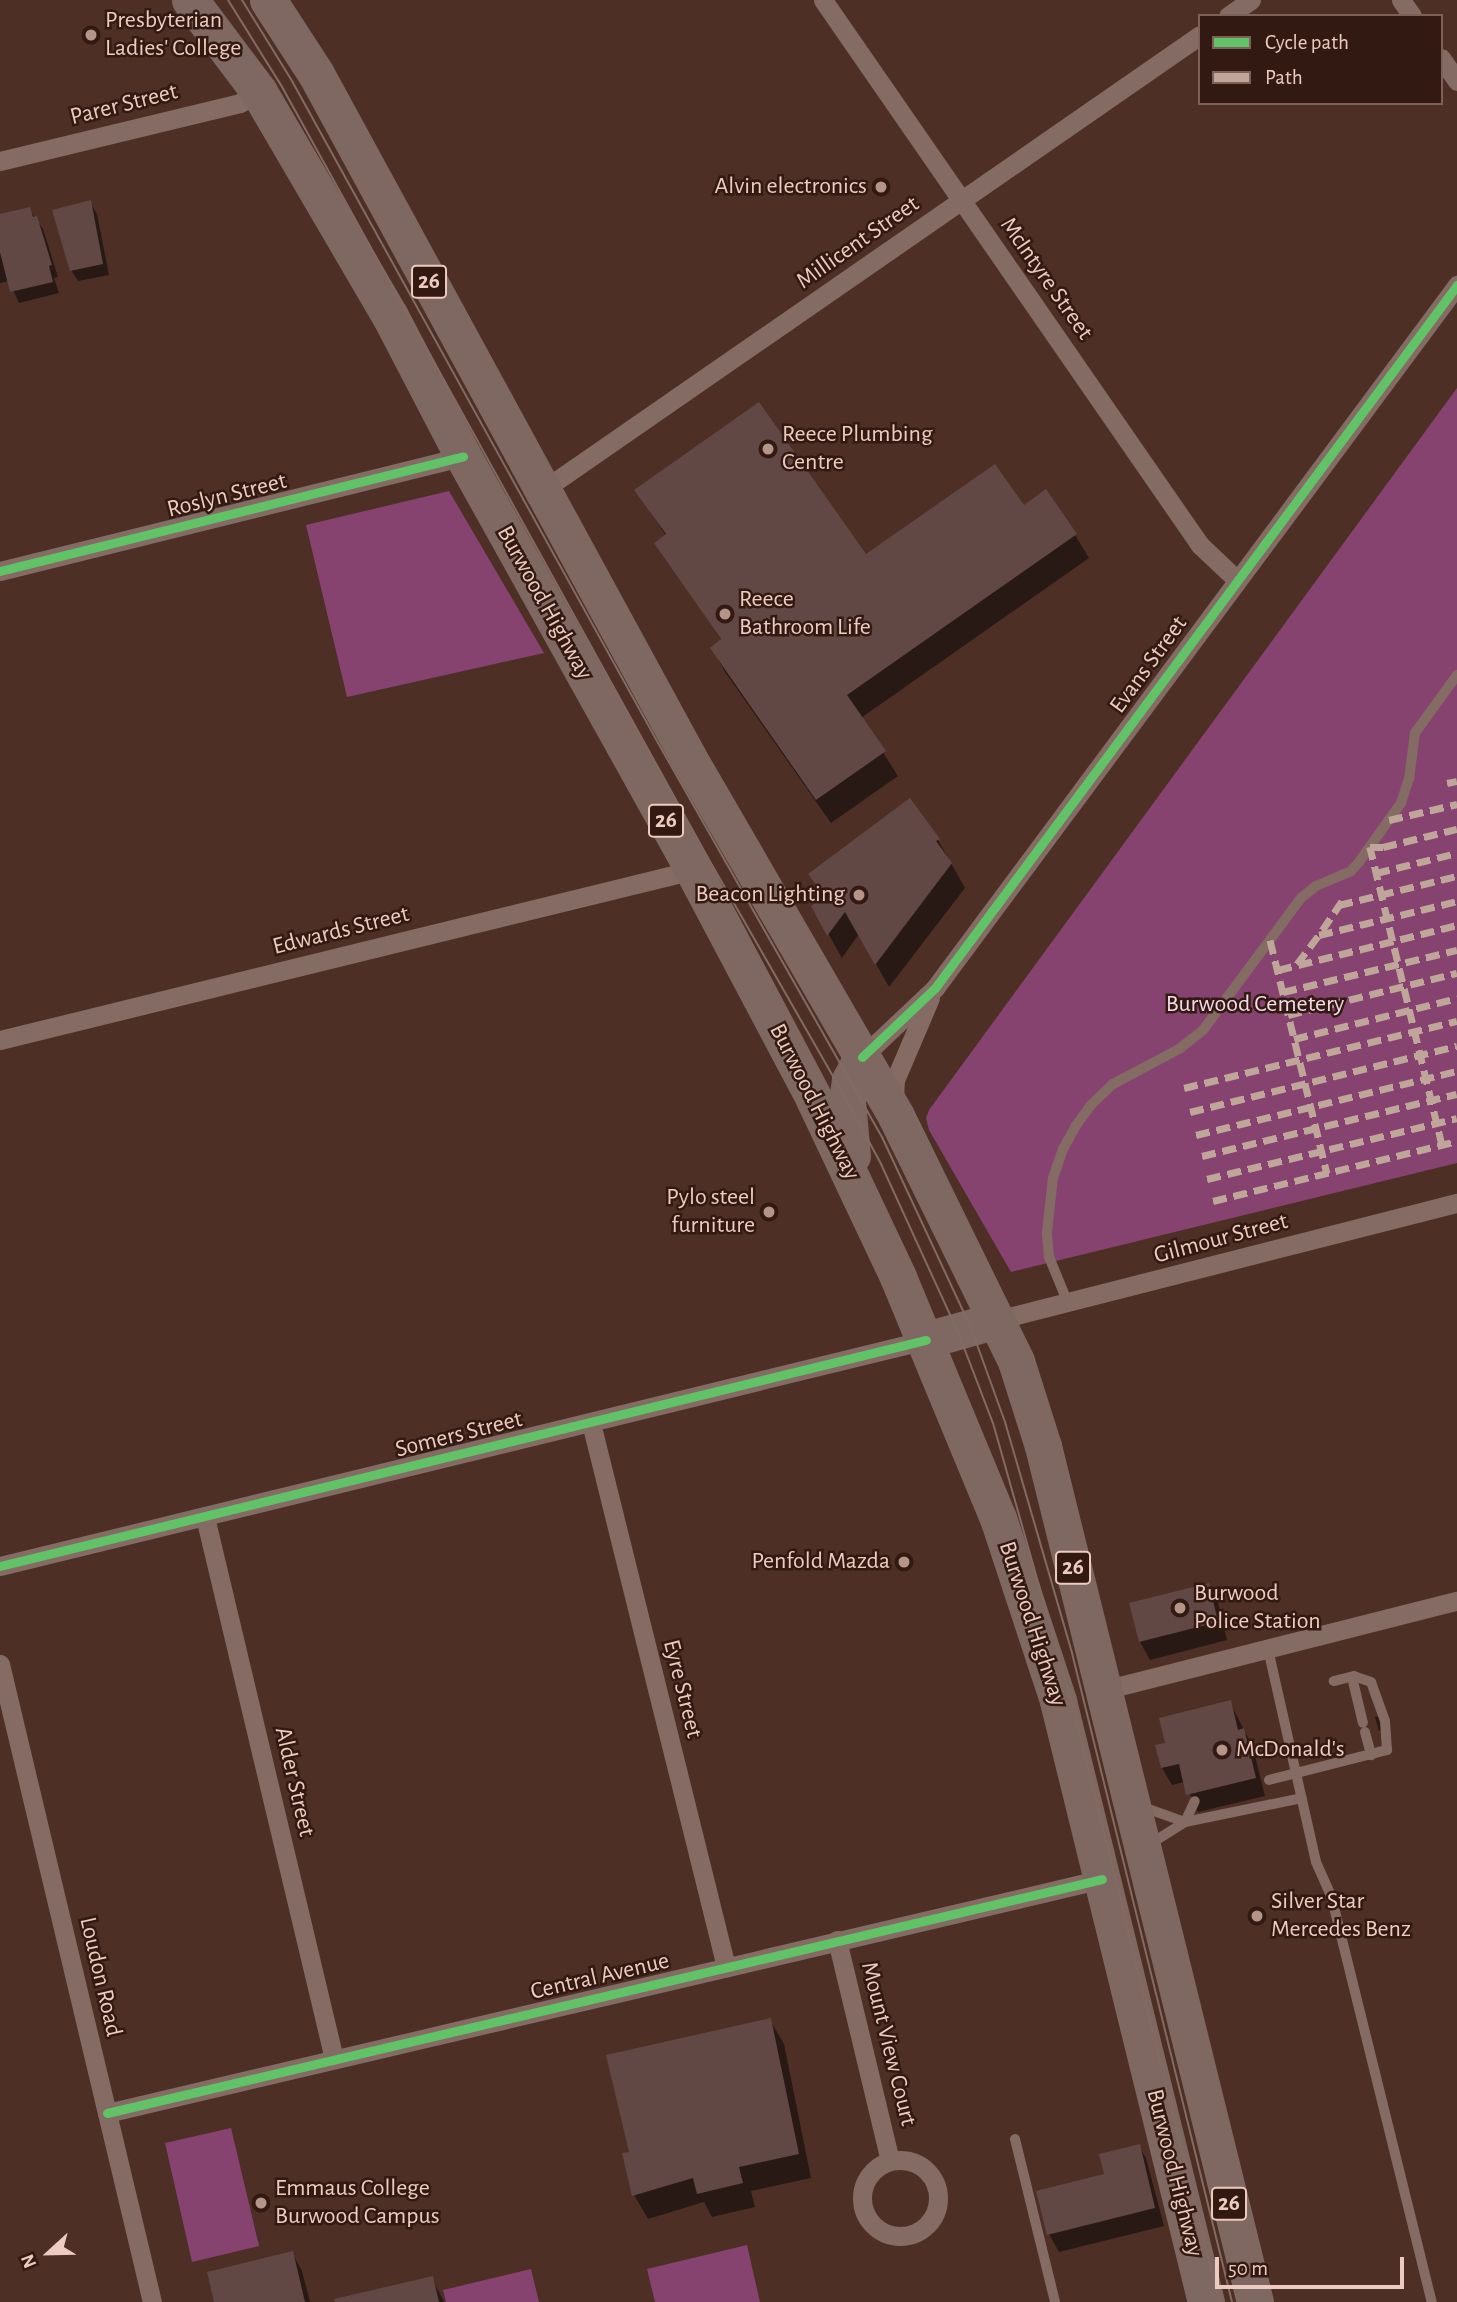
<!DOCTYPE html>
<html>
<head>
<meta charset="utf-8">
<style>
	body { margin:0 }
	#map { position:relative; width:1457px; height:2302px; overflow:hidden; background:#4d2f26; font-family:"Alegreya Sans",sans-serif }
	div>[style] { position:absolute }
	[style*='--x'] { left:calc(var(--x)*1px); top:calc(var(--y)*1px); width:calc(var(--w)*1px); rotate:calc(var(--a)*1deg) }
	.green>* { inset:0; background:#874370 }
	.shadow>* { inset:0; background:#0007 }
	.building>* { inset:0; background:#624844 }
	.lane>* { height:10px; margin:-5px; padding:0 5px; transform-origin:5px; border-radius:5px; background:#846b63 }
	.street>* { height:19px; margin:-9.5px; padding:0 9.5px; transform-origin:9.5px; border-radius:9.5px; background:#846b63 }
	.street>.ring { margin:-9.5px; padding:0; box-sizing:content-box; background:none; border:19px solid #846b63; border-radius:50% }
	.highway>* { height:37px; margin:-18.5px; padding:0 18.5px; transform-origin:18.5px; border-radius:18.5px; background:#7f6862 }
	.tram>* { height:2px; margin:-1px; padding:0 1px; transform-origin:1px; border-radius:1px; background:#836b64 }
	.quiet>* { height:7px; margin-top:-3.5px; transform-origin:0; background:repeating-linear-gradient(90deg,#c0a59a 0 14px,transparent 0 21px) }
	.cycleway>* { height:9px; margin:-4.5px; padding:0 4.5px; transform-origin:4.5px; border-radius:4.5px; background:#61c268 }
	.dots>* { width:19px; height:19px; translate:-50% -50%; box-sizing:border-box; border:4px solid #321912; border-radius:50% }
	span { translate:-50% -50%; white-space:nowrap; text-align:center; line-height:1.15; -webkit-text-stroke:5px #321912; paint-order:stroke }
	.shield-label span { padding:2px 5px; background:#321912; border:2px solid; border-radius:5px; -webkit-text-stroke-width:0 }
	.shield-label { font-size:23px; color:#edcbc0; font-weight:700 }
	.poi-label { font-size:24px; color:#edcbc0 }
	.left { translate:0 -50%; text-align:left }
	.right { translate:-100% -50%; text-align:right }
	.street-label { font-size:24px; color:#edcbc0 }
	.park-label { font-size:24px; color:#f3daeb }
	.legend { position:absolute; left:1198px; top:14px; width:245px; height:91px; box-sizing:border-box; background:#321912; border:2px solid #7d6058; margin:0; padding:9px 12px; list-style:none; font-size:21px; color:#edcbc0 }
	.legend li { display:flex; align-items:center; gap:14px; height:35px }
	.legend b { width:35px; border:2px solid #7d6058 }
	.north { position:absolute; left:14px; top:2218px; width:70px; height:70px; -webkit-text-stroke:5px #321912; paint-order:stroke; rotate:248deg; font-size:19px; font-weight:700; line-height:28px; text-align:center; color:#edcbc0 }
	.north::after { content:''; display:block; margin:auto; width:24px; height:32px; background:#edcbc0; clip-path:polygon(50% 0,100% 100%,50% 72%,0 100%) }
	.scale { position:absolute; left:1215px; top:2257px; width:189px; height:32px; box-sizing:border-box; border:4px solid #edcbc0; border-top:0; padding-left:9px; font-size:21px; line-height:24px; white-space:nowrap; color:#edcbc0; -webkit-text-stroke:5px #321912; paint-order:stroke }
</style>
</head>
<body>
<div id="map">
	<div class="green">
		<i style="clip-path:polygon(1457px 388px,1457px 1163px,1011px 1272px,929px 1130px,926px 1118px,929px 1110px)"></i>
		<i style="clip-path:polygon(449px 491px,544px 653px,347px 697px,306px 525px)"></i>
		<i style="clip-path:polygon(231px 2128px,259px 2246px,192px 2262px,165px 2143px)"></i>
		<i style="clip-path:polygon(747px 2245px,760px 2302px,655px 2302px,647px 2269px)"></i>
		<i style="clip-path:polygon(531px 2269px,539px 2302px,446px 2302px,443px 2290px)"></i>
	</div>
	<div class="shadow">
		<i style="clip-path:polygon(90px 202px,97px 214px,109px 275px,78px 281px,71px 270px)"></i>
		<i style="clip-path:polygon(29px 209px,43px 229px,58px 277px,54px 278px,59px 293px,19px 303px,9px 281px,0 283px,0 216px)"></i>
		<i style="clip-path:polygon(636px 490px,866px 557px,1075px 535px,1089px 558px,861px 718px,898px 776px,831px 823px,725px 672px,712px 648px,722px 641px,656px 543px,666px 536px)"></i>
		<i style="clip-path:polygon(938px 840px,965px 888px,889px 987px,859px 934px,842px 958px,813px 907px,825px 899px,811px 875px)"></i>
		<i style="clip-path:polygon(1208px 1585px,1218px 1603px,1227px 1640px,1150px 1660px,1140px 1642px,1131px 1604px)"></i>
		<i style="clip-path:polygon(1230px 1702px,1253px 1748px,1265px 1796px,1198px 1812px,1185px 1782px,1172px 1785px,1162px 1768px,1167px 1744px)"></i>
		<i style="clip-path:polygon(1380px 1716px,1385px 1730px,1379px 1731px,1375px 1717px)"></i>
		<i style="clip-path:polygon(770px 2020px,784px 2044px,811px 2178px,751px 2191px,755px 2207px,712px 2217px,704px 2202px,648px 2219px,634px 2195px)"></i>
		<i style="clip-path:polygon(1139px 2146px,1146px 2158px,1164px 2226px,1059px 2252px,1049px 2234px)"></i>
		<i style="clip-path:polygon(292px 2253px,302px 2271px,310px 2302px,215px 2302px)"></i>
		<i style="clip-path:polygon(432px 2278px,444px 2302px,336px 2302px)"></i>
	</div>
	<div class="building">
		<i style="clip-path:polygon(91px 200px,103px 264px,70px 271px,52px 210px)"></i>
		<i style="clip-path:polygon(30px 207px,33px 217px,37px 216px,52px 265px,49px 266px,53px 282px,10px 292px,0 252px,0 214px)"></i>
		<i style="clip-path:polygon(759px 402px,866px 554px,995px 464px,1024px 505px,1046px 489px,1077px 534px,847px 695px,886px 751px,816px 800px,710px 648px,721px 639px,654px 543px,666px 534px,634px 490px)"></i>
		<i style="clip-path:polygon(910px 798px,940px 839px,936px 841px,952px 863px,875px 965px,845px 912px,827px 936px,811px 906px,825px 897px,808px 874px)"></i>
		<i style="clip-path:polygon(1209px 1583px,1218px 1622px,1139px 1642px,1129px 1603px)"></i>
		<i style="clip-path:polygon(1231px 1700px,1238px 1730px,1244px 1728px,1256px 1778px,1186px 1795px,1179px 1764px,1161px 1768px,1155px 1745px,1165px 1743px,1159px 1718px)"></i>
		<i style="clip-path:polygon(771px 2018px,799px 2154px,739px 2167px,743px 2183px,697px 2194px,693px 2178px,632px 2196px,622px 2153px,629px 2152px,606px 2055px)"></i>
		<i style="clip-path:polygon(1140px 2144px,1155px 2208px,1047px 2235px,1036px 2191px,1104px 2174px,1099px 2154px)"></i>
		<i style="clip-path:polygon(293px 2251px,305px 2302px,214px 2302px,207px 2272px)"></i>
		<i style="clip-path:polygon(433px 2276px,439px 2302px,335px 2302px,334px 2299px)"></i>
	</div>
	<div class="lane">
		<i style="--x:1068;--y:1303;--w:50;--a:-112.4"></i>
		<i style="--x:1049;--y:1257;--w:25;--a:-95"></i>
		<i style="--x:1047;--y:1232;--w:54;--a:-83.7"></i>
		<i style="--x:1053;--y:1178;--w:31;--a:-71"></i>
		<i style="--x:1063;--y:1149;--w:25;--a:-61"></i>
		<i style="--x:1075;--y:1127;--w:27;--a:-54"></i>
		<i style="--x:1091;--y:1105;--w:30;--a:-44"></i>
		<i style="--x:1113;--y:1084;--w:75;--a:-27.9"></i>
		<i style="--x:1179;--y:1049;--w:31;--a:-38"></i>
		<i style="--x:1203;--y:1030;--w:164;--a:-53.4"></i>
		<i style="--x:1301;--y:898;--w:19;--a:-39"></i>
		<i style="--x:1316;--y:886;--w:38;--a:-23"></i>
		<i style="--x:1351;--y:871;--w:12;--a:-48"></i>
		<i style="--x:1359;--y:862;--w:72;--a:-54.6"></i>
		<i style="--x:1401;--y:803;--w:25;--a:-72"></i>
		<i style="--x:1409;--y:779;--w:46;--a:-82.6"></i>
		<i style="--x:1415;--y:733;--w:72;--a:-54.1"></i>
		<i style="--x:1268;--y:1649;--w:218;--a:77.3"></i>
		<i style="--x:1316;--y:1862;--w:36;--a:66"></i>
		<i style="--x:1331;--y:1895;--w:419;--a:76.1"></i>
		<i style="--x:1352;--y:1677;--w:47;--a:76.6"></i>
		<i style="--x:1365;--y:1732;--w:24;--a:75"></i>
		<i style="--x:1269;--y:1780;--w:122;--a:-14.3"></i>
		<i style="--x:1387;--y:1750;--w:29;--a:-94"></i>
		<i style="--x:1385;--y:1721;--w:41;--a:-109.7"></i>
		<i style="--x:1371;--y:1682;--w:18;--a:-161"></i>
		<i style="--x:1354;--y:1676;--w:21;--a:166"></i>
		<i style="--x:1140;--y:1806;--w:48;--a:19.6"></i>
		<i style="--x:1185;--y:1822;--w:23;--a:-65"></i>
		<i style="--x:1150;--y:1844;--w:41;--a:-32.2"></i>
		<i style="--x:1185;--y:1822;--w:119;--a:-11.6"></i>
		<i style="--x:1015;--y:2139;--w:168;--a:76.2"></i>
	</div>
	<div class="street">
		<i style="--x:823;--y:0;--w:663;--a:55.33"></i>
		<i style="--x:1200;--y:545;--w:50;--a:43.4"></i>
		<i style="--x:1401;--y:0;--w:19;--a:55"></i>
		<i style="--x:1228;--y:16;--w:28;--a:-35"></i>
		<i style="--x:1441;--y:58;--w:28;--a:55"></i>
		<i style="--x:0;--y:161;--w:247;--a:-13.6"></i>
		<i style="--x:240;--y:103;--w:22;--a:-30"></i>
		<i style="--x:543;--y:490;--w:799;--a:-34.7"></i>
		<i style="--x:0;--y:571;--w:477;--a:-13.9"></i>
		<i style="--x:0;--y:1040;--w:714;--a:-13.78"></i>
		<i style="--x:862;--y:1057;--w:100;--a:-43.4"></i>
		<i style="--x:935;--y:988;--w:876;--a:-53.4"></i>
		<i style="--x:894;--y:1104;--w:24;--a:-88"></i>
		<i style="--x:895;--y:1080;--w:89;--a:-66.9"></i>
		<i style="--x:997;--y:1320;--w:475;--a:-14.3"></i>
		<i style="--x:591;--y:1423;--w:561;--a:76.06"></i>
		<i style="--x:205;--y:1517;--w:557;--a:76.61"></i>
		<i style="--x:0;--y:1566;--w:953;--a:-13.72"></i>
		<i style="--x:0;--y:1664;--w:656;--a:76.6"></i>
		<i style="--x:1104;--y:1690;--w:364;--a:-14.2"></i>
		<i style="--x:837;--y:1940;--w:226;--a:76.5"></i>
		<i style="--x:107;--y:2113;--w:1022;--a:-13.23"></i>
		<i class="ring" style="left:862px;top:2160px;width:57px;height:57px"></i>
	</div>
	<div class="highway">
		<i style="--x:190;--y:0;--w:115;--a:53.1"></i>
		<i style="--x:259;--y:92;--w:259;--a:59.7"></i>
		<i style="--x:390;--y:316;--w:158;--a:62.5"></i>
		<i style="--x:463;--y:456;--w:474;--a:60.9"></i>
		<i style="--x:693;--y:870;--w:259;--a:62.1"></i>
		<i style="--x:814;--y:1099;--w:197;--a:64.7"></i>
		<i style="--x:898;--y:1277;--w:261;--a:67.5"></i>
		<i style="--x:998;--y:1518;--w:193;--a:71.8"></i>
		<i style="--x:1058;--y:1701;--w:619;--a:76.17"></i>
		<i style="--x:268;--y:0;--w:88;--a:57"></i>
		<i style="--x:316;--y:74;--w:778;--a:61.42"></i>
		<i style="--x:688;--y:757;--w:415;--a:59.9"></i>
		<i style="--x:896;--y:1116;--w:273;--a:63.9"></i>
		<i style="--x:1016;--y:1361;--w:89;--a:72.4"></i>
		<i style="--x:1043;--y:1446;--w:882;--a:76.09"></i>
		<i style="--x:852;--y:1156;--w:55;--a:-95.2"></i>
		<i style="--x:847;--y:1101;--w:21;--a:-82"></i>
		<i style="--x:850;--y:1080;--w:26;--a:-62"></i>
		<i style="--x:926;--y:1340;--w:74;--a:-15.7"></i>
	</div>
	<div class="tram">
		<i style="--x:228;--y:0;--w:100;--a:58.1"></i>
		<i style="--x:281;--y:85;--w:891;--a:61.08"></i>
		<i style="--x:712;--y:865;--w:272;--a:60.2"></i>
		<i style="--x:847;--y:1101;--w:72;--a:61.6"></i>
		<i style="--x:881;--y:1164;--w:185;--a:65.4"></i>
		<i style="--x:958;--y:1332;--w:97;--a:69"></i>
		<i style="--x:993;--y:1423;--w:286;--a:74.2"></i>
		<i style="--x:1071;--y:1698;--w:622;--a:76.23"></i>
		<i style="--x:242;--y:0;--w:95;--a:58.3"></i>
		<i style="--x:292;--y:81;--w:746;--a:61.06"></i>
		<i style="--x:653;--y:734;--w:464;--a:60.4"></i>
		<i style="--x:882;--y:1137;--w:211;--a:65"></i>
		<i style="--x:971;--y:1328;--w:100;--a:70.1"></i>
		<i style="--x:1005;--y:1422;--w:241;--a:73.8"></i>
		<i style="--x:1072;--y:1653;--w:668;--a:76.15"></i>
	</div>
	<div class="quiet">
		<i style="--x:1447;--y:783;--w:10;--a:-11"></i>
		<i style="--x:1389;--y:820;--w:70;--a:-13.2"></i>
		<i style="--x:1376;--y:873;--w:83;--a:-13.9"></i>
		<i style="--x:1342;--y:901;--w:41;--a:124.1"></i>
		<i style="--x:1319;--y:935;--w:142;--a:-13.8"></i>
		<i style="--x:1339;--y:905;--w:122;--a:-13.8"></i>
		<i style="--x:1270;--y:940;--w:240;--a:76.3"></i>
		<i style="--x:1297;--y:964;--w:36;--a:-53"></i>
		<i style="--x:1278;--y:970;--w:185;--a:-14.1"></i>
		<i style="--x:1283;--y:992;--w:179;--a:-13.6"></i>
		<i style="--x:1288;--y:1015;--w:174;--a:-14"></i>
		<i style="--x:1294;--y:1039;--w:168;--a:-14.1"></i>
		<i style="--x:1184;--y:1088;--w:281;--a:-13.8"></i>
		<i style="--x:1190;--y:1112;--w:275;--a:-13.9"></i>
		<i style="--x:1196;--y:1135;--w:269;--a:-13.8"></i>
		<i style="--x:1442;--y:1145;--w:307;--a:-103.6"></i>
		<i style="--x:1370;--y:847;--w:13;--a:0"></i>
		<i style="--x:1383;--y:847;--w:76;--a:-13.7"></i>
		<i style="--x:1202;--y:1156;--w:262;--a:-13.7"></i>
		<i style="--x:1207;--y:1179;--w:257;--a:-13.7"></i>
		<i style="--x:1213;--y:1201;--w:251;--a:-13.8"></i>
	</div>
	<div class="cycleway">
		<i style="--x:0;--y:571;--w:477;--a:-13.9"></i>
		<i style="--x:862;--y:1057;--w:100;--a:-43.4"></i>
		<i style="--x:935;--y:988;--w:876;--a:-53.4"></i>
		<i style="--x:0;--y:1566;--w:953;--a:-13.72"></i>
		<i style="--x:107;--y:2113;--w:1022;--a:-13.23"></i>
	</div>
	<div class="dots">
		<i style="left:91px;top:35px;background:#b5948a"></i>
		<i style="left:881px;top:187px;background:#b5948a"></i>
		<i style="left:768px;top:449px;background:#b5948a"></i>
		<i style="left:725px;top:614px;background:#b5948a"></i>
		<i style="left:859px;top:895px;background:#b5948a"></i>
		<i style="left:769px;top:1212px;background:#b5948a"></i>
		<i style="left:904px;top:1562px;background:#b5948a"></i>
		<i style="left:1180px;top:1608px;background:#b5948a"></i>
		<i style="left:1222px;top:1750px;background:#b5948a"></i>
		<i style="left:1257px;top:1916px;background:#b5948a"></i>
		<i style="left:261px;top:2203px;background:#b5948a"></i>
	</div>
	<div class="shield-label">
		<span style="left:429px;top:282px">26</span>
		<span style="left:666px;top:821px">26</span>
		<span style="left:1073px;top:1568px">26</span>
		<span style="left:1229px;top:2204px">26</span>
	</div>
	<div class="poi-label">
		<span class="left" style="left:105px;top:35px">Presbyterian<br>Ladies' College</span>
		<span class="right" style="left:867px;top:187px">Alvin electronics</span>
		<span class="left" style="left:782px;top:449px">Reece Plumbing<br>Centre</span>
		<span class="left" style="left:739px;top:614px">Reece<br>Bathroom Life</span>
		<span class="right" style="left:845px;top:895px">Beacon Lighting</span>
		<span class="right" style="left:755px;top:1212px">Pylo steel<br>furniture</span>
		<span class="right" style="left:890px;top:1562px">Penfold Mazda</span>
		<span class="left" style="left:1194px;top:1608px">Burwood<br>Police Station</span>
		<span class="left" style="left:1236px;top:1750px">McDonald's</span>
		<span class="left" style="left:1271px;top:1916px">Silver Star<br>Mercedes Benz</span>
		<span class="left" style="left:275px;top:2203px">Emmaus College<br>Burwood Campus</span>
	</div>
	<div class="street-label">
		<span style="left:124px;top:105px;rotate:-14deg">Parer Street</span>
		<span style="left:858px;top:243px;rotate:-35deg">Millicent Street</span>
		<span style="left:1046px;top:279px;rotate:55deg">McIntyre Street</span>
		<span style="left:227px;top:496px;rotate:-14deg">Roslyn Street</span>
		<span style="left:544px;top:603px;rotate:61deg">Burwood Highway</span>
		<span style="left:1149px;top:665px;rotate:-54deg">Evans Street</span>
		<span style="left:341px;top:931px;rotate:-14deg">Edwards Street</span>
		<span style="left:814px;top:1102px;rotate:63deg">Burwood Highway</span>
		<span style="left:1221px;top:1239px;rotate:-15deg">Gilmour Street</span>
		<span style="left:459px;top:1435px;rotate:-14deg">Somers Street</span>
		<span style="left:1032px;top:1624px;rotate:72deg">Burwood Highway</span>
		<span style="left:682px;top:1689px;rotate:76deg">Eyre Street</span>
		<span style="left:294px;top:1782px;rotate:77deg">Alder Street</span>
		<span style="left:100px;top:1977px;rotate:77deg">Loudon Road</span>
		<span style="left:600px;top:1977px;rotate:-13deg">Central Avenue</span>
		<span style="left:888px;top:2044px;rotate:76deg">Mount View Court</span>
		<span style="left:1174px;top:2173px;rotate:76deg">Burwood Highway</span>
	</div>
	<div class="park-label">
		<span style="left:1255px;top:1005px">Burwood Cemetery</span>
	</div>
	<ul class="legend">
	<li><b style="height:9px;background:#61c268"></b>Cycle path</li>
	<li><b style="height:9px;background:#c0a59a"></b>Path</li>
	</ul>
	<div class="north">N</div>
	<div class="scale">50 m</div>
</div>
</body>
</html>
